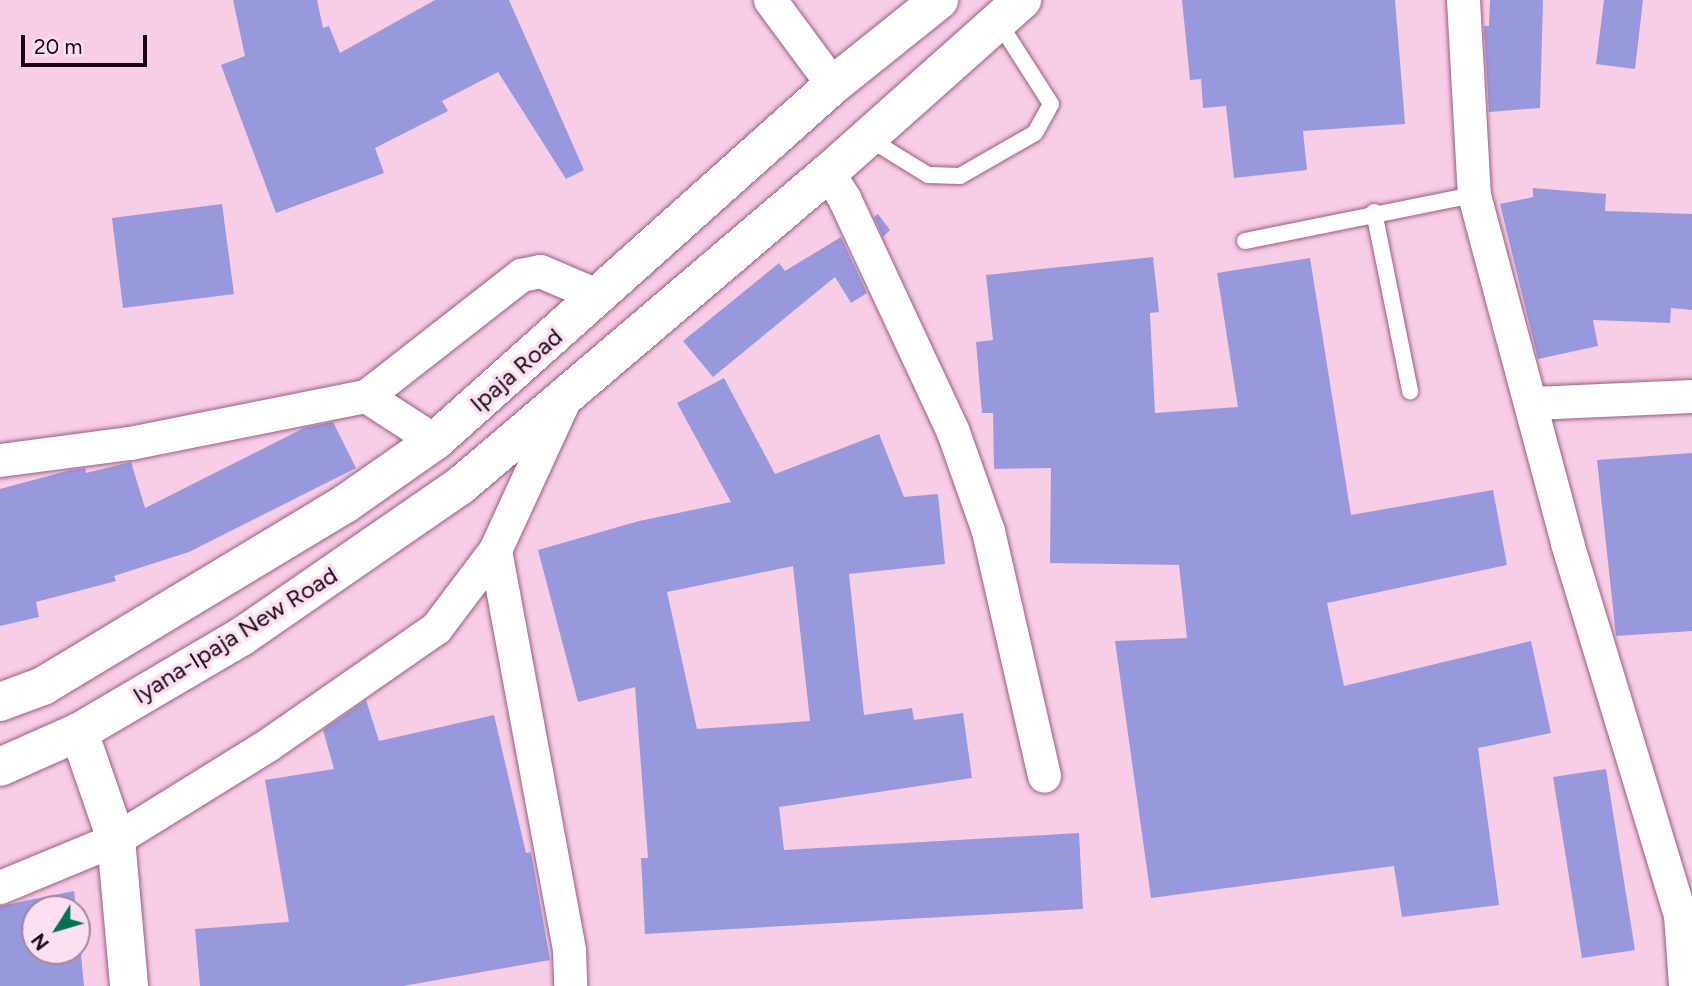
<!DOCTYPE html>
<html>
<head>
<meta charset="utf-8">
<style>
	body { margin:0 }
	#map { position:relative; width:1692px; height:986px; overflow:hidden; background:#f8cde6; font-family:Figtree,sans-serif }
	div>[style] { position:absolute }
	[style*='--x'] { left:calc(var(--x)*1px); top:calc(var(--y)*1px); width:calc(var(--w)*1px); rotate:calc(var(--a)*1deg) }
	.building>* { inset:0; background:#9799dc }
	.roads { filter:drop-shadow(0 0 2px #9a5b83) drop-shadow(0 0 2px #9a5b83) }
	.lane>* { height:16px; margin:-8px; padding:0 8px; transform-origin:8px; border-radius:8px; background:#fff }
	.street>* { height:33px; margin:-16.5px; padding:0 16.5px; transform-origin:16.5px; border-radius:16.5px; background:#fff }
	.secondary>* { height:38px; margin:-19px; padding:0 19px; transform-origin:19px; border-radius:19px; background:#fff }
	.primary>* { height:38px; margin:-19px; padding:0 19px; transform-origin:19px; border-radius:19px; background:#fff }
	span { translate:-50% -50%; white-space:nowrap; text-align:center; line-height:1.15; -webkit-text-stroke:7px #fcdff0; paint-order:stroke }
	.street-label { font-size:24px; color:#1a0413 }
	.north { position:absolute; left:21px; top:895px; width:70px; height:70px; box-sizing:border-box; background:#fcdff0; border:2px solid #a28798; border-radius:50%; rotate:233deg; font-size:19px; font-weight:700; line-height:28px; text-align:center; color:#1a0413 }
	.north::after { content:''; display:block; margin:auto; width:24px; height:32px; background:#00744f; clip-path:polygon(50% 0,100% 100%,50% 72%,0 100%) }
	.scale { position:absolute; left:21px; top:35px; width:126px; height:32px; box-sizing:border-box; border:4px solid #1a0413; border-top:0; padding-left:9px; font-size:21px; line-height:24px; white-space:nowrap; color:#1a0413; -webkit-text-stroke:5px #fcdff0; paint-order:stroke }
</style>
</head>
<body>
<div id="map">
	<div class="building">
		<i style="clip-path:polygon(233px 0,317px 0,323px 28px,329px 26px,340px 53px,435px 0,509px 0,584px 170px,566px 179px,498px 72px,442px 101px,448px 111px,375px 148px,384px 173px,276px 213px,221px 65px,245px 56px)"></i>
		<i style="clip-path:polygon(1182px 0,1395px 0,1405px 124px,1303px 131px,1307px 170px,1234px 178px,1226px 106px,1203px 108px,1201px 79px,1190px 80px)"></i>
		<i style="clip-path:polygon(1490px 0,1543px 0,1540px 108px,1489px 112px,1484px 26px,1489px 26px)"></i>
		<i style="clip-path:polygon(1604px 0,1643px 0,1635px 69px,1596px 64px)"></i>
		<i style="clip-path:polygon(1533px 188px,1606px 194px,1605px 211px,1692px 214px,1692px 310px,1671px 308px,1670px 323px,1593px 320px,1598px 346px,1538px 359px,1500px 204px,1533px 197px)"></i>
		<i style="clip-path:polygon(222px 204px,234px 294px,123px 308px,112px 218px)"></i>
		<i style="clip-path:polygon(878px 214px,890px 230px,883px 237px,874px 217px)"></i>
		<i style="clip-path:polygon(841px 237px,867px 293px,851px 303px,835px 277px,713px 377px,683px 341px,779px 263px,785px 271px)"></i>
		<i style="clip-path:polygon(1153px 257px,1159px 312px,1150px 313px,1155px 413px,1238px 407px,1217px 273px,1310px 258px,1351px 515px,1493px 490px,1507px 565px,1327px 603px,1344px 686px,1531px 641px,1551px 733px,1478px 748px,1499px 905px,1402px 917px,1394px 866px,1151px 898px,1115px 641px,1187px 638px,1179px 565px,1050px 563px,1051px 468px,994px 469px,993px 413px,982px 413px,976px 342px,993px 340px,986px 275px)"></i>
		<i style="clip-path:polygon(evenodd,724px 378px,775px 474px,879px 434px,904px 497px,938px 494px,945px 564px,849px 574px,864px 715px,912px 708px,914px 720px,963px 713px,972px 778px,779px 807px,784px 850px,1079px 833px,1083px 909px,645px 934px,641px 858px,648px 858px,635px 687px,578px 702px,538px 550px,639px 521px,731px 502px,677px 403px,724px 378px,793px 566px,810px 721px,697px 729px,667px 592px,793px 566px)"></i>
		<i style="clip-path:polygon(333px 422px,356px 468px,189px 552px,114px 576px,116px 581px,36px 602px,39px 617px,0 626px,0 489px,67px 471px,85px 468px,86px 473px,131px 462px,145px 508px,304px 428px)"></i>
		<i style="clip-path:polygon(1692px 453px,1692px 631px,1616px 636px,1597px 460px)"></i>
		<i style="clip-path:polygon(366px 700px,379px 741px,494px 715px,526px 853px,531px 852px,550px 960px,403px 986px,200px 986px,195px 929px,289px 922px,265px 780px,334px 769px,323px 730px)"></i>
		<i style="clip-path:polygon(1606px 769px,1635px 950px,1582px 958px,1553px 777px)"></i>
		<i style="clip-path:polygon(74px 891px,76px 909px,35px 909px,35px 951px,77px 951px,77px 913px,84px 986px,0 986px,0 906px)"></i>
	</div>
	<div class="roads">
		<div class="lane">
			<i style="--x:868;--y:138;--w:70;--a:31.7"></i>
			<i style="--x:928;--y:175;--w:32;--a:2"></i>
			<i style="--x:960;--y:176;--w:86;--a:-29.8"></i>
			<i style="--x:1035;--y:133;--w:33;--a:-61"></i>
			<i style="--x:1051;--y:104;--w:98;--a:-122.6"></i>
			<i style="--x:1374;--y:212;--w:183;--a:78.6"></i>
			<i style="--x:1245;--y:241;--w:234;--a:-11.4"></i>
		</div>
		<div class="street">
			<i style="--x:770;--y:0;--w:106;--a:53.5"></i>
			<i style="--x:1463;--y:0;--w:195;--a:86.8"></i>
			<i style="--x:1474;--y:195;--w:360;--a:75"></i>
			<i style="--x:1567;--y:543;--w:388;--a:73.1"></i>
			<i style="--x:1680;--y:914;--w:72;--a:86"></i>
			<i style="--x:828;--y:173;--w:30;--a:57"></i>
			<i style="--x:844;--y:198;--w:258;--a:65"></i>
			<i style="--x:953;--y:432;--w:105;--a:70.5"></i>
			<i style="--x:988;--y:531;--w:251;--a:77.1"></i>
			<i style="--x:366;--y:396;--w:197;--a:-38"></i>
			<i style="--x:521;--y:275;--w:19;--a:-12"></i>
			<i style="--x:540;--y:271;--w:64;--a:23"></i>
			<i style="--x:1532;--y:403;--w:160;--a:-2.5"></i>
			<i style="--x:0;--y:460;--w:131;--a:-7.5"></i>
			<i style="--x:130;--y:443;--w:241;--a:-11.3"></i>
			<i style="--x:366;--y:396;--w:82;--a:33.1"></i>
			<i style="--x:495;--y:550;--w:407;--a:79.5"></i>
			<i style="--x:569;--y:950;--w:36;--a:88"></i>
			<i style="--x:0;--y:887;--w:126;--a:-22.5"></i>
			<i style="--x:116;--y:839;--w:180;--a:-31.8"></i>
			<i style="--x:269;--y:744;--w:203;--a:-34.8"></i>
			<i style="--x:436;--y:628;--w:98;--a:-52.9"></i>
			<i style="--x:495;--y:550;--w:167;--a:-65.3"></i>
		</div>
		<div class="secondary">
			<i style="--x:79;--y:732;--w:113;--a:70.9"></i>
			<i style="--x:116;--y:839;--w:148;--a:84.9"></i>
		</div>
		<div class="primary">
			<i style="--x:0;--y:702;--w:46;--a:-20.4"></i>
			<i style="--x:43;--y:686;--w:353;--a:-31.1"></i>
			<i style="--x:345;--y:504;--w:110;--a:-35"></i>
			<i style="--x:435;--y:441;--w:534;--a:-41.81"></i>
			<i style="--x:833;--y:85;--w:136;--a:-38.7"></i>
			<i style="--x:0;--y:767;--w:86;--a:-23.9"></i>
			<i style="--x:79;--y:732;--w:188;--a:-30.4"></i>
			<i style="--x:241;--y:637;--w:266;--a:-34.6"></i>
			<i style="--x:460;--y:486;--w:483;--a:-40.4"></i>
			<i style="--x:828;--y:173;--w:260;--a:-41.7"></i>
		</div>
	</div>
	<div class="street-label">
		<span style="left:516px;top:370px;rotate:-41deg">Ipaja Road</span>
		<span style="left:235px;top:635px;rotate:-32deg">Iyana-Ipaja New Road</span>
	</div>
	<div class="north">N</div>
	<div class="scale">20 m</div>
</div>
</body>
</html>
